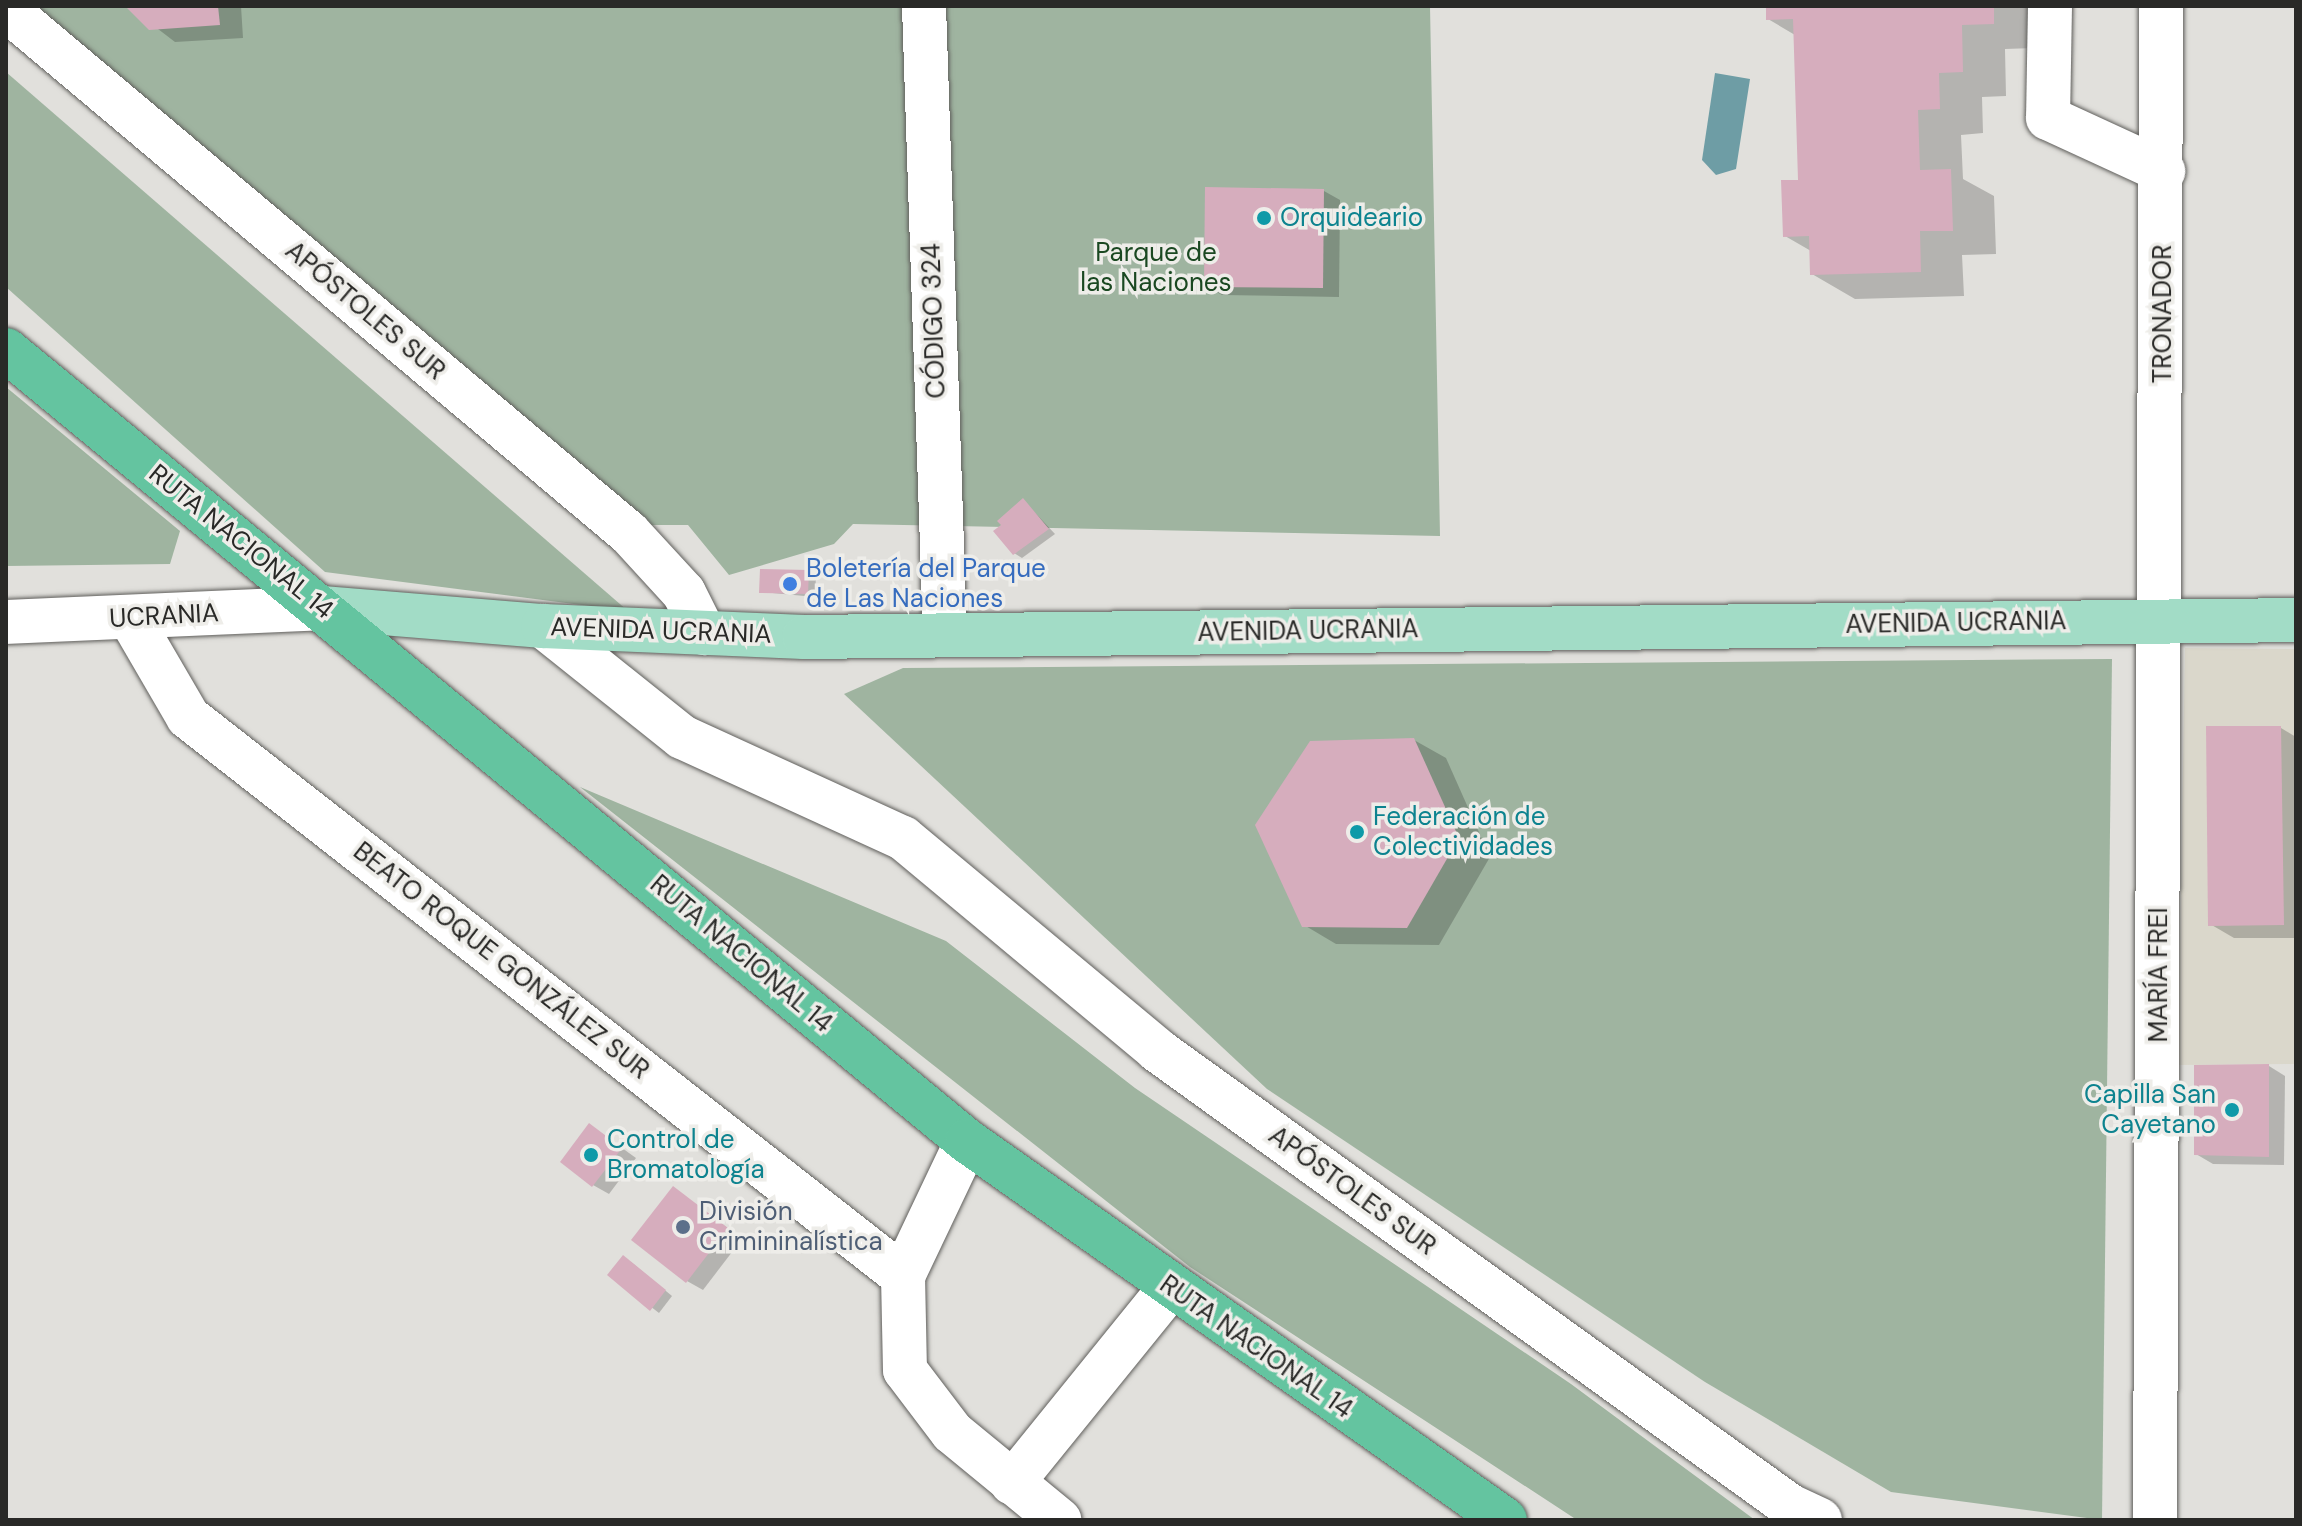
<!DOCTYPE html>
<html>
<head>
<meta charset="utf-8">
<style>
	body { margin:0 }
	#map { position:relative; width:2302px; height:1526px; overflow:hidden; background:#e1e0dc; font-family:"DM Sans",sans-serif }
	div>[style] { position:absolute }
	[style*='--x'] { left:calc(var(--x)*1px); top:calc(var(--y)*1px); width:calc(var(--w)*1px); rotate:calc(var(--a)*1deg) }
	.built>* { inset:0; background:#dad7cb }
	.green>* { inset:0; background:#9fb4a0 }
	.water>* { inset:0; background:#6e9da5 }
	.shadow>* { inset:0; background:#0003 }
	.building>* { inset:0; background:#d6adbd }
	.roads { filter:drop-shadow(0 0 2px #605f5c) drop-shadow(0 0 2px #605f5c) }
	.minor>* { height:44px; margin:-22px; padding:0 22px; transform-origin:22px; border-radius:22px; background:#fff }
	.major>* { height:44px; margin:-22px; padding:0 22px; transform-origin:22px; border-radius:22px; background:#a2dcc6 }
	.highway>* { height:44px; margin:-22px; padding:0 22px; transform-origin:22px; border-radius:22px; background:#64c4a0 }
	.dots>* { width:22px; height:22px; translate:-50% -50%; box-sizing:border-box; border:4px solid #eeede9; border-radius:50% }
	span { translate:-50% -50%; white-space:nowrap; text-align:center; line-height:1.15; -webkit-text-stroke:7px #eeede9; paint-order:stroke }
	.culture-label { font-size:26px; color:#0d838f }
	.left { translate:0 -50%; text-align:left }
	.right { translate:-100% -50%; text-align:right }
	.park-label { font-size:26px; color:#1a4821 }
	.street-label { font-size:26px; color:#292927 }
	.shop-label { font-size:26px; color:#366cbe }
	.service-label { font-size:26px; color:#4e5e75 }
	.frame { position:absolute; inset:0; border:8px solid #292927; pointer-events:none }
</style>
</head>
<body>
<div id="map">
	<div class="built">
		<i style="clip-path:polygon(2185px 648px,2296px 649px,2296px 1064px,2178px 1065px)"></i>
	</div>
	<div class="green">
		<i style="clip-path:polygon(29px 6px,1430px 6px,1440px 536px,853px 524px,834px 544px,729px 575px,688px 525px,633px 525px)"></i>
		<i style="clip-path:polygon(6px 72px,628px 611px,325px 572px,6px 287px)"></i>
		<i style="clip-path:polygon(6px 387px,180px 531px,170px 564px,6px 566px)"></i>
		<i style="clip-path:polygon(2112px 659px,2102px 1520px,1891px 1492px,1705px 1382px,1267px 1089px,844px 694px,903px 668px)"></i>
		<i style="clip-path:polygon(580px 787px,946px 941px,1135px 1088px,1571px 1384px,1755px 1520px,1577px 1520px,1190px 1267px)"></i>
	</div>
	<div class="water">
		<i style="clip-path:polygon(1715px 73px,1750px 79px,1736px 169px,1716px 175px,1702px 160px)"></i>
	</div>
	<div class="shadow">
		<i style="clip-path:polygon(128px 6px,241px 6px,243px 38px,175px 42px)"></i>
		<i style="clip-path:polygon(1768px 6px,2068px 6px,2037px 48px,2005px 49px,2006px 96px,1982px 97px,1983px 133px,1961px 135px,1963px 179px,1994px 196px,1996px 254px,1962px 255px,1964px 296px,1855px 299px,1812px 274px,1811px 251px,1785px 236px,1800px 182px,1795px 35px,1768px 19px)"></i>
		<i style="clip-path:polygon(1324px 191px,1340px 200px,1339px 297px,1222px 295px,1206px 286px)"></i>
		<i style="clip-path:polygon(1024px 501px,1055px 534px,1022px 558px,1014px 553px)"></i>
		<i style="clip-path:polygon(808px 572px,816px 576px,815px 597px,761px 592px)"></i>
		<i style="clip-path:polygon(2281px 728px,2296px 737px,2296px 938px,2234px 938px,2210px 924px)"></i>
		<i style="clip-path:polygon(1414px 740px,1446px 758px,1490px 857px,1439px 945px,1336px 944px,1304px 925px)"></i>
		<i style="clip-path:polygon(2269px 1066px,2285px 1076px,2284px 1165px,2213px 1164px,2196px 1154px)"></i>
		<i style="clip-path:polygon(590px 1125px,636px 1158px,609px 1194px,593px 1185px)"></i>
		<i style="clip-path:polygon(674px 1188px,742px 1239px,703px 1290px,687px 1281px)"></i>
		<i style="clip-path:polygon(631px 1262px,672px 1296px,659px 1313px,610px 1275px)"></i>
	</div>
	<div class="building">
		<i style="clip-path:polygon(125px 6px,218px 6px,220px 25px,149px 30px)"></i>
		<i style="clip-path:polygon(1766px 6px,1994px 6px,1994px 24px,1962px 25px,1963px 72px,1939px 73px,1940px 109px,1918px 110px,1920px 170px,1951px 169px,1953px 231px,1920px 231px,1921px 272px,1810px 275px,1809px 236px,1783px 237px,1781px 180px,1798px 180px,1793px 19px,1766px 20px)"></i>
		<i style="clip-path:polygon(1205px 187px,1324px 189px,1323px 288px,1204px 287px)"></i>
		<i style="clip-path:polygon(1023px 498px,1049px 529px,1013px 555px,993px 531px,1001px 525px,997px 521px)"></i>
		<i style="clip-path:polygon(760px 569px,809px 570px,808px 594px,759px 593px)"></i>
		<i style="clip-path:polygon(2206px 726px,2281px 726px,2284px 925px,2208px 926px)"></i>
		<i style="clip-path:polygon(1414px 738px,1459px 838px,1407px 928px,1302px 927px,1255px 825px,1310px 741px)"></i>
		<i style="clip-path:polygon(2269px 1064px,2269px 1157px,2194px 1155px,2194px 1065px)"></i>
		<i style="clip-path:polygon(589px 1123px,622px 1148px,592px 1187px,560px 1162px)"></i>
		<i style="clip-path:polygon(673px 1186px,728px 1228px,686px 1283px,631px 1240px)"></i>
		<i style="clip-path:polygon(623px 1255px,666px 1290px,650px 1311px,607px 1275px)"></i>
	</div>
	<div class="roads">
		<div class="minor">
			<i style="--x:924;--y:6;--w:629;--a:88.09"></i>
			<i style="--x:2050;--y:6;--w:112;--a:91"></i>
			<i style="--x:2048;--y:118;--w:127;--a:24.7"></i>
			<i style="--x:6;--y:9;--w:814;--a:40.07"></i>
			<i style="--x:629;--y:533;--w:81;--a:47.5"></i>
			<i style="--x:684;--y:593;--w:45;--a:63.4"></i>
			<i style="--x:131;--y:619;--w:113;--a:59.8"></i>
			<i style="--x:188;--y:717;--w:908;--a:38.02"></i>
			<i style="--x:6;--y:622;--w:316;--a:-2.5"></i>
			<i style="--x:543;--y:626;--w:178;--a:38.6"></i>
			<i style="--x:682;--y:737;--w:243;--a:24.6"></i>
			<i style="--x:903;--y:838;--w:331;--a:39.8"></i>
			<i style="--x:1157;--y:1050;--w:780;--a:35.77"></i>
			<i style="--x:1790;--y:1506;--w:33;--a:25"></i>
			<i style="--x:967;--y:1141;--w:149;--a:115.4"></i>
			<i style="--x:903;--y:1276;--w:94;--a:88.8"></i>
			<i style="--x:905;--y:1370;--w:78;--a:52.8"></i>
			<i style="--x:952;--y:1432;--w:139;--a:39.4"></i>
			<i style="--x:1012;--y:1483;--w:251;--a:-51"></i>
			<i style="--x:2155;--y:1520;--w:1514;--a:-89.77"></i>
		</div>
		<div class="major">
			<i style="--x:322;--y:608;--w:222;--a:4.7"></i>
			<i style="--x:543;--y:626;--w:261;--a:2.4"></i>
			<i style="--x:804;--y:637;--w:1492;--a:-0.65"></i>
		</div>
		<div class="highway">
			<i style="--x:6;--y:350;--w:1245;--a:39.46"></i>
			<i style="--x:967;--y:1141;--w:658;--a:35.16"></i>
		</div>
	</div>
	<div class="dots">
		<i style="left:1264px;top:218px;background:#0f9aa8"></i>
		<i style="left:790px;top:584px;background:#3f7fe0"></i>
		<i style="left:1357px;top:832px;background:#0f9aa8"></i>
		<i style="left:2232px;top:1110px;background:#0f9aa8"></i>
		<i style="left:591px;top:1155px;background:#0f9aa8"></i>
		<i style="left:683px;top:1227px;background:#5c6f8a"></i>
	</div>
	<div class="culture-label">
		<span class="left" style="left:1280px;top:218px">Orquideario</span>
		<span class="left" style="left:1373px;top:832px">Federación de<br>Colectividades</span>
		<span class="right" style="left:2216px;top:1110px">Capilla San<br>Cayetano</span>
		<span class="left" style="left:607px;top:1155px">Control de<br>Bromatología</span>
	</div>
	<div class="park-label">
		<span style="left:1156px;top:268px">Parque de<br>las Naciones</span>
	</div>
	<div class="street-label">
		<span style="left:365px;top:311px;rotate:40deg">APÓSTOLES SUR</span>
		<span style="left:2163px;top:314px;rotate:-90deg">TRONADOR</span>
		<span style="left:934px;top:321px;rotate:-92deg">CÓDIGO 324</span>
		<span style="left:241px;top:542px;rotate:39deg">RUTA NACIONAL 14</span>
		<span style="left:164px;top:616px;rotate:-3deg">UCRANIA</span>
		<span style="left:1956px;top:623px;rotate:-1deg">AVENIDA UCRANIA</span>
		<span style="left:661px;top:631px;rotate:2deg">AVENIDA UCRANIA</span>
		<span style="left:1308px;top:631px;rotate:-1deg">AVENIDA UCRANIA</span>
		<span style="left:741px;top:954px;rotate:40deg">RUTA NACIONAL 14</span>
		<span style="left:501px;top:961px;rotate:38deg">BEATO ROQUE GONZÁLEZ SUR</span>
		<span style="left:2159px;top:975px;rotate:-90deg">MARÍA FREI</span>
		<span style="left:1352px;top:1191px;rotate:36deg">APÓSTOLES SUR</span>
		<span style="left:1256px;top:1347px;rotate:35deg">RUTA NACIONAL 14</span>
	</div>
	<div class="shop-label">
		<span class="left" style="left:806px;top:584px">Boletería del Parque<br>de Las Naciones</span>
	</div>
	<div class="service-label">
		<span class="left" style="left:699px;top:1227px">División<br>Crimininalística</span>
	</div>
	<div class="frame"></div>
</div>
</body>
</html>
